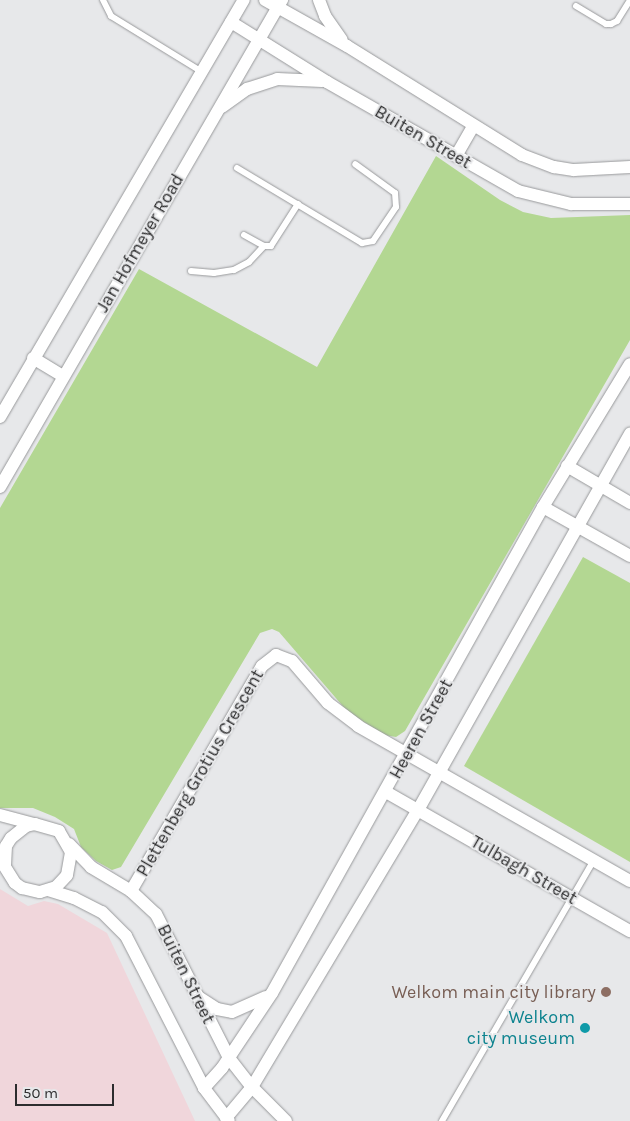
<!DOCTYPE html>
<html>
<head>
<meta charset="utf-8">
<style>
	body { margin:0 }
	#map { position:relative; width:630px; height:1121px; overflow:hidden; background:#e7e8ea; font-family:Karla,sans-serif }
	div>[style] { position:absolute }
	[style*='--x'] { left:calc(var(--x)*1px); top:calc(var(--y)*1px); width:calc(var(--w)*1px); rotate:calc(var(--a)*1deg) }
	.commercial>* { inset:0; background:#f0d6db }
	.green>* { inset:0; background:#b3d792 }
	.roads { filter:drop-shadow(0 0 1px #98999b) drop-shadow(0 0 1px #98999b) }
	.service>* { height:6px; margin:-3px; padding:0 3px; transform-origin:3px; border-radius:3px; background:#fff }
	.minor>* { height:12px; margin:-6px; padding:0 6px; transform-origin:6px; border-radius:6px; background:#fff }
	.dots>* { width:14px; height:14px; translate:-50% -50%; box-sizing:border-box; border:2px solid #e7e8ea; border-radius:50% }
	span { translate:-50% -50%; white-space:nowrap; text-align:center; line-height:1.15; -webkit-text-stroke:4px #e7e8ea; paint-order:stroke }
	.street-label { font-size:18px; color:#2d2d2e }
	.education-label { font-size:18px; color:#785e54 }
	.right { translate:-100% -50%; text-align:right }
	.culture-label { font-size:18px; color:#0d838f }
	.scale { position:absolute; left:15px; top:1084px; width:99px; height:22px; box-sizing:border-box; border:2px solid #2d2d2e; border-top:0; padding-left:6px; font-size:15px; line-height:18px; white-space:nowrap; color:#2d2d2e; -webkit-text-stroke:4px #e7e8ea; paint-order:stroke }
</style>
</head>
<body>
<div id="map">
	<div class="commercial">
		<i style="clip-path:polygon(0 889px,28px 906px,44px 901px,58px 904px,107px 933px,195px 1121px,0 1121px)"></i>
	</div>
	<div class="green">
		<i style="clip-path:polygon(436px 156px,500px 200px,523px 212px,551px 218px,630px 215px,630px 340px,405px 731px,396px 737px,384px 735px,347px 711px,279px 632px,272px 629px,260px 633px,121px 867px,112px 870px,96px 861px,81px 847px,74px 829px,55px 817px,33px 808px,0 808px,0 508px,139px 269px,317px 367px)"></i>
		<i style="clip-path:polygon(583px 557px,630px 583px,630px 862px,464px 766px)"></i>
	</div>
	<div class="roads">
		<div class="service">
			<i style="--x:103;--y:0;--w:18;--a:63"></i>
			<i style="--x:111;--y:16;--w:107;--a:31.6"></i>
			<i style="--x:576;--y:6;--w:35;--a:31"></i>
			<i style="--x:606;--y:24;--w:5;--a:0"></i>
			<i style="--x:611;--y:24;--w:7;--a:-27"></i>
			<i style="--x:617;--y:21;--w:25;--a:-58"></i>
			<i style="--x:237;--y:168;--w:146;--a:31"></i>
			<i style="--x:362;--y:243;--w:11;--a:-10"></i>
			<i style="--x:373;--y:241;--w:41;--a:-55.9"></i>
			<i style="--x:396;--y:207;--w:14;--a:-94"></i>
			<i style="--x:395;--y:193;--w:49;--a:-144.1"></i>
			<i style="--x:244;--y:235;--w:23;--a:29"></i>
			<i style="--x:264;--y:246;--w:7;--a:0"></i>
			<i style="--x:271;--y:246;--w:50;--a:-57.3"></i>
			<i style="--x:191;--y:271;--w:23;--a:5"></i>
			<i style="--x:214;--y:273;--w:20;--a:-9"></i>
			<i style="--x:234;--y:270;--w:17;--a:-28"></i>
			<i style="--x:249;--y:262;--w:22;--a:-47"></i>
			<i style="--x:442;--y:1121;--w:302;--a:-59.8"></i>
		</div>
		<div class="minor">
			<i style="--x:265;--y:0;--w:94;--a:29.3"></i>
			<i style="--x:347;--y:46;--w:206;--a:31.9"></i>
			<i style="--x:522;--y:155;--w:34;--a:21"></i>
			<i style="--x:554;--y:167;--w:20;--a:9"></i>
			<i style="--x:574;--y:170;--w:56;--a:-3.1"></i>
			<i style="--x:319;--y:0;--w:17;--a:69"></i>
			<i style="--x:325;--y:16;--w:29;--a:55"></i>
			<i style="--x:231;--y:22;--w:113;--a:32"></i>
			<i style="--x:327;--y:82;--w:220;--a:29.7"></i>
			<i style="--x:518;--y:191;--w:55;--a:13.8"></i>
			<i style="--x:571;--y:204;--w:59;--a:0"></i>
			<i style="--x:222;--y:107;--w:31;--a:-36"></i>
			<i style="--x:247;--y:89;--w:32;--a:-18"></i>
			<i style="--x:277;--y:79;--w:45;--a:2.5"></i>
			<i style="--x:456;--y:156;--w:34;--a:-60"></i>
			<i style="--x:33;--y:358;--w:35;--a:31"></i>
			<i style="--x:0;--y:417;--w:483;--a:-59.7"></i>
			<i style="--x:567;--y:466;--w:73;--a:30.4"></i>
			<i style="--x:0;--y:487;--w:563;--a:-59.93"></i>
			<i style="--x:543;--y:507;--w:100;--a:29.4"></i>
			<i style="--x:386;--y:792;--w:281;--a:29.7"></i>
			<i style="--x:0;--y:815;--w:35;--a:15"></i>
			<i style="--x:69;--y:844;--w:32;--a:46"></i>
			<i style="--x:91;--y:867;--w:47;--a:31"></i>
			<i style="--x:131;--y:891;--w:34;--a:43"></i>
			<i style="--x:156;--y:914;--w:161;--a:63.1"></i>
			<i style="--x:229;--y:1058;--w:37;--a:52"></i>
			<i style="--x:252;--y:1087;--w:48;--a:45"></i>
			<i style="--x:0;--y:859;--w:28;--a:58"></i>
			<i style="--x:15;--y:883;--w:9;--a:36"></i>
			<i style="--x:22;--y:888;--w:18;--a:13"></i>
			<i style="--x:40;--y:892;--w:17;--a:-17"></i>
			<i style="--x:56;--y:887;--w:16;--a:-47"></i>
			<i style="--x:67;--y:875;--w:23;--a:-80"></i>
			<i style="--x:71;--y:852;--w:24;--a:-120"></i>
			<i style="--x:59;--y:831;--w:25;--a:-164"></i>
			<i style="--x:35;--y:824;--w:9;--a:167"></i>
			<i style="--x:26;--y:826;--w:19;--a:141"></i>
			<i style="--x:11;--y:838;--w:9;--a:122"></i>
			<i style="--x:6;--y:846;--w:19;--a:93"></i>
			<i style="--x:48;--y:890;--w:27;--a:17"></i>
			<i style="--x:74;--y:898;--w:31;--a:27"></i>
			<i style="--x:102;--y:912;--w:34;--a:45"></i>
			<i style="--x:126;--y:936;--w:171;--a:62.8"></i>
			<i style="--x:204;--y:1088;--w:41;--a:52.9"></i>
			<i style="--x:131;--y:891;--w:260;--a:-59.8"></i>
			<i style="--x:262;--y:666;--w:18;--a:-38"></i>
			<i style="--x:276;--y:655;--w:17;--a:21"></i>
			<i style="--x:292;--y:661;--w:55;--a:49.4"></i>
			<i style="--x:328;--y:703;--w:38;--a:37"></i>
			<i style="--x:358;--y:726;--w:313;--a:29.7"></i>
			<i style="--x:197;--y:996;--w:24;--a:33"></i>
			<i style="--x:217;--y:1009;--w:15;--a:11"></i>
			<i style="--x:232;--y:1012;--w:37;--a:-24"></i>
			<i style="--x:204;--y:1088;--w:27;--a:-48"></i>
			<i style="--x:222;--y:1068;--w:90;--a:-56.3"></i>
			<i style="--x:272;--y:993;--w:556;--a:-60.86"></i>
			<i style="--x:543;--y:507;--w:167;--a:-58.7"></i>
			<i style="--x:226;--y:1118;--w:40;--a:-50"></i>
			<i style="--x:252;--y:1087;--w:323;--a:-59.1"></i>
			<i style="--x:418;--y:810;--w:432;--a:-60.6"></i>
		</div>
	</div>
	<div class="dots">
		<i style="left:606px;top:992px;background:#8d6e63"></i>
		<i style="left:585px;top:1028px;background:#0f9aa8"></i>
	</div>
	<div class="street-label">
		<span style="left:423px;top:137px;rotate:30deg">Buiten Street</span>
		<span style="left:140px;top:243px;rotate:-60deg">Jan Hofmeyer Road</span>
		<span style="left:421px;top:729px;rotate:-61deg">Heeren Street</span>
		<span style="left:200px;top:773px;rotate:-60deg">Plettenberg Grotius Crescent</span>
		<span style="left:524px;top:870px;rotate:30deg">Tulbagh Street</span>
		<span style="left:186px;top:974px;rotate:64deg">Buiten Street</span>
	</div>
	<div class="education-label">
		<span class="right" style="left:596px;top:992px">Welkom main city library</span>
	</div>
	<div class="culture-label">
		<span class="right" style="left:575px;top:1028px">Welkom<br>city museum</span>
	</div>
	<div class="scale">50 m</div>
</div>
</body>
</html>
